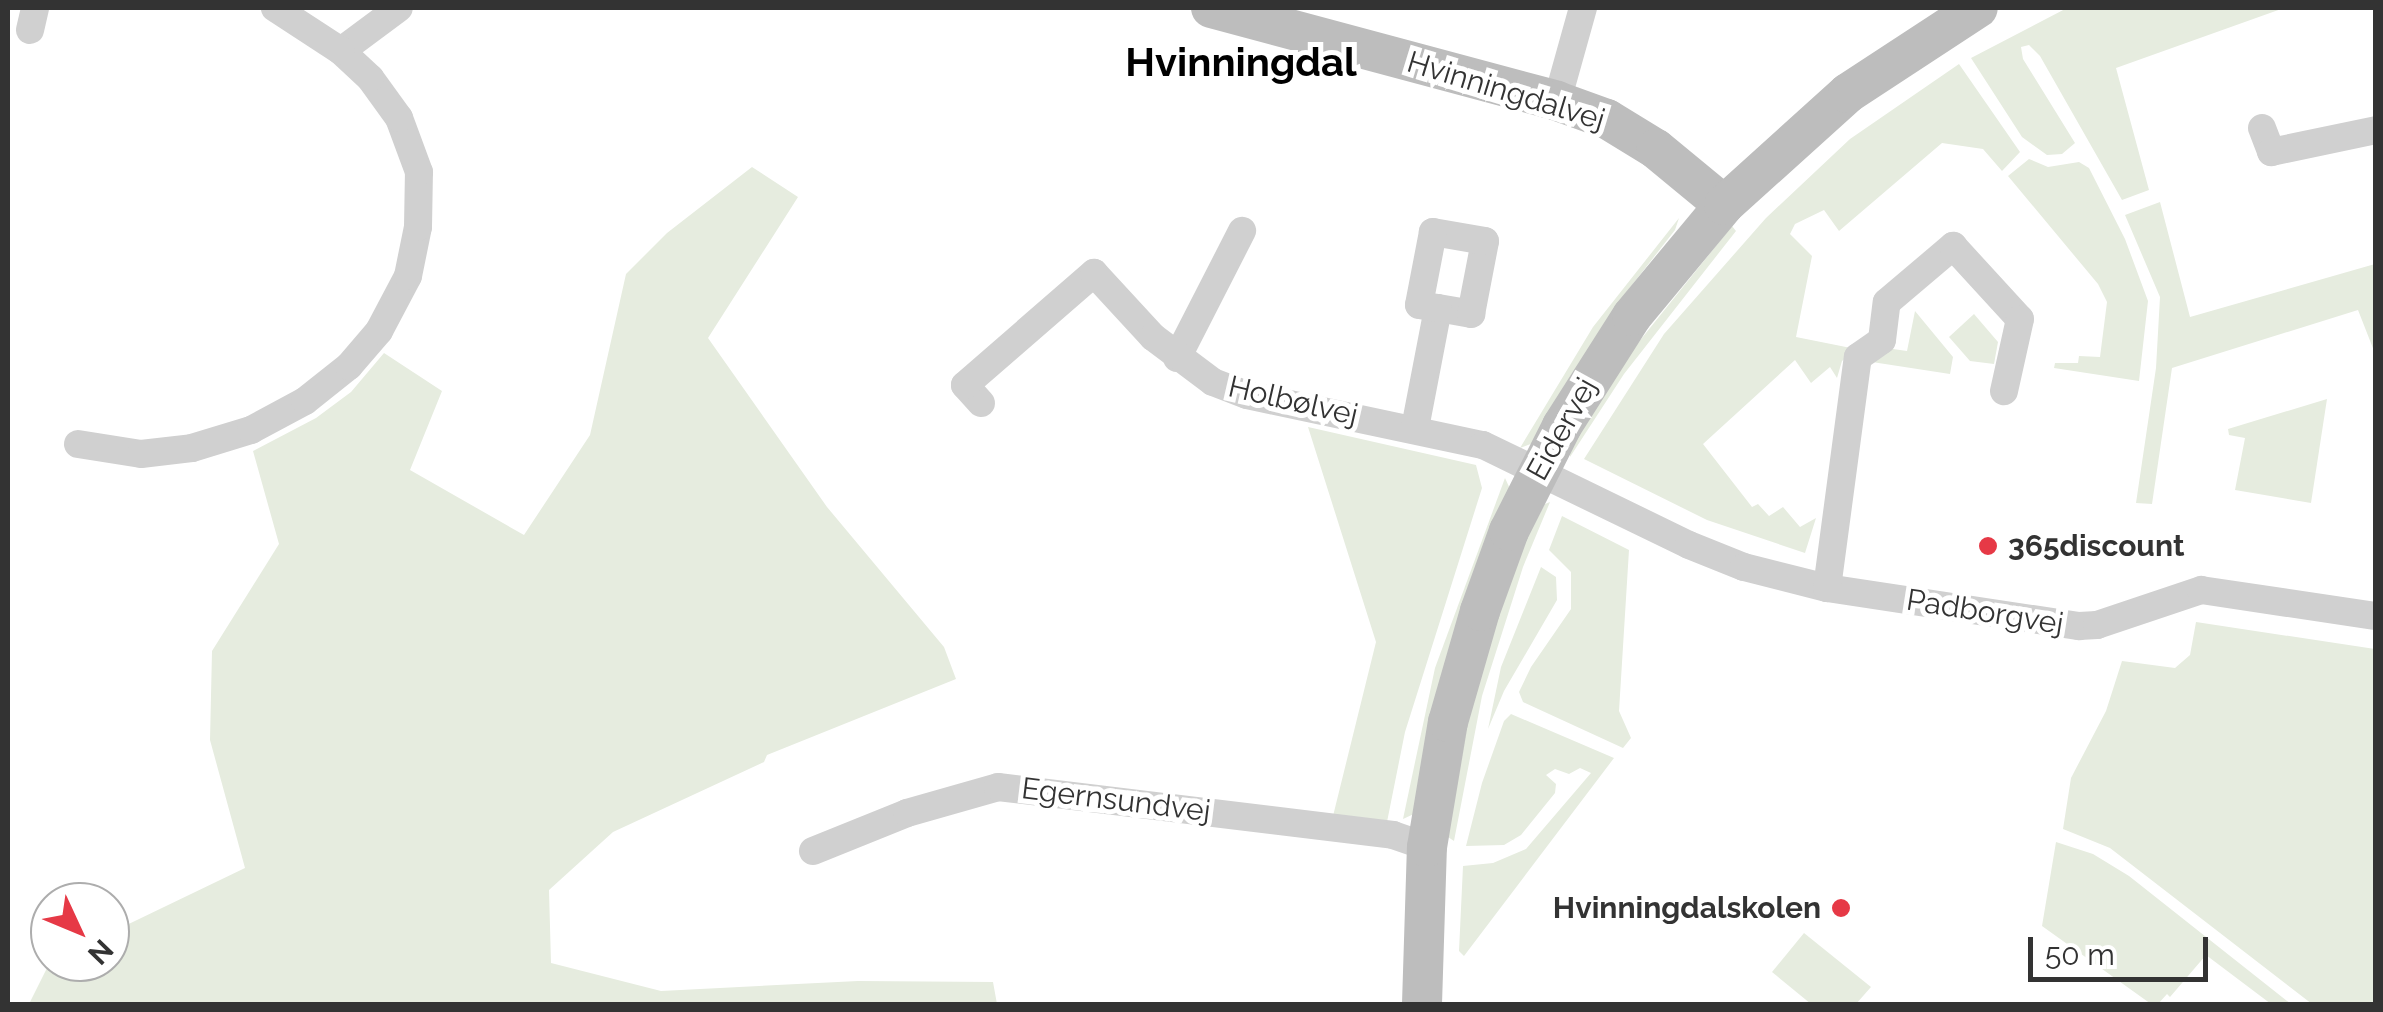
<!DOCTYPE html>
<html>
<head>
<meta charset="utf-8">
<style>
	body { margin:0 }
	#map { position:relative; width:2383px; height:1012px; overflow:hidden; background:#fff; font-family:Raleway,sans-serif }
	div>[style] { position:absolute }
	[style*='--x'] { left:calc(var(--x)*1px); top:calc(var(--y)*1px); width:calc(var(--w)*1px); rotate:calc(var(--a)*1deg) }
	.green>* { inset:0; background:#e6ecdf }
	.street>* { height:28px; margin:-14px; padding:0 14px; transform-origin:14px; border-radius:14px; background:#d0d0d0 }
	.secondary>* { height:40px; margin:-20px; padding:0 20px; transform-origin:20px; border-radius:20px; background:#bdbdbd }
	.dots>* { width:28px; height:28px; translate:-50% -50%; box-sizing:border-box; border:5px solid #fff; border-radius:50% }
	span { translate:-50% -50%; white-space:nowrap; text-align:center; line-height:1.15; -webkit-text-stroke:10px #fff; paint-order:stroke }
	.street-label { font-size:30px; color:#333 }
	.poi-label { font-size:30px; color:#333; font-weight:700 }
	.left { translate:0 -50%; text-align:left }
	.right { translate:-100% -50%; text-align:right }
	.district-label { font-size:40px; color:#000; font-weight:700 }
	.frame { position:absolute; inset:0; border:10px solid #333; pointer-events:none }
	.north { position:absolute; left:30px; top:882px; width:100px; height:100px; box-sizing:border-box; background:#fff; border:2px solid #adadad; border-radius:50%; rotate:134deg; font-size:28px; font-weight:700; line-height:40px; text-align:center; color:#333 }
	.north::after { content:''; display:block; margin:auto; width:35px; height:45px; background:#e63946; clip-path:polygon(50% 0,100% 100%,50% 72%,0 100%) }
	.scale { position:absolute; left:2028px; top:937px; width:180px; height:45px; box-sizing:border-box; border:5px solid #333; border-top:0; padding-left:12px; font-size:30px; line-height:35px; white-space:nowrap; color:#333; -webkit-text-stroke:8px #fff; paint-order:stroke }
</style>
</head>
<body>
<div id="map">
	<div class="green">
		<i style="clip-path:polygon(2067px 8px,2284px 8px,2116px 68px,2149px 190px,2122px 200px,2040px 56px,2029px 45px,2021px 47px,2023px 59px,2075px 143px,2062px 154px,2047px 155px,2022px 137px,1971px 58px)"></i>
		<i style="clip-path:polygon(1959px 64px,2020px 152px,2002px 171px,1983px 149px,1942px 143px,1839px 231px,1824px 210px,1795px 224px,1790px 234px,1812px 256px,1796px 337px,1856px 349px,1842px 361px,1837px 378px,1830px 367px,1811px 383px,1795px 360px,1703px 444px,1752px 507px,1758px 504px,1769px 516px,1783px 507px,1800px 527px,1816px 518px,1805px 553px,1707px 520px,1584px 459px,1664px 334px,1766px 218px,1850px 139px)"></i>
		<i style="clip-path:polygon(2029px 159px,2048px 167px,2079px 162px,2089px 168px,2125px 239px,2148px 301px,2139px 381px,2054px 368px,2055px 363px,2078px 363px,2079px 356px,2100px 357px,2107px 302px,2098px 284px,2008px 176px)"></i>
		<i style="clip-path:polygon(752px 167px,798px 197px,708px 338px,827px 507px,944px 647px,956px 679px,767px 755px,764px 762px,613px 832px,549px 890px,551px 963px,661px 991px,858px 981px,993px 982px,997px 1004px,29px 1004px,50px 962px,110px 962px,110px 933px,245px 868px,210px 740px,212px 651px,279px 544px,253px 451px,316px 418px,351px 392px,384px 353px,442px 391px,410px 470px,524px 535px,590px 435px,626px 274px,667px 233px)"></i>
		<i style="clip-path:polygon(2160px 202px,2190px 317px,2375px 264px,2376px 356px,2358px 310px,2172px 368px,2152px 504px,2136px 503px,2156px 368px,2160px 297px,2125px 215px)"></i>
		<i style="clip-path:polygon(1679px 218px,1675px 230px,1625px 294px,1536px 442px,1520px 448px,1593px 327px)"></i>
		<i style="clip-path:polygon(1732px 226px,1736px 231px,1624px 374px,1570px 457px,1570px 446px,1617px 369px)"></i>
		<i style="clip-path:polygon(1915px 311px,1953px 357px,1950px 374px,1872px 362px,1886px 348px,1907px 351px)"></i>
		<i style="clip-path:polygon(1974px 314px,1998px 342px,1994px 364px,1970px 361px,1949px 337px)"></i>
		<i style="clip-path:polygon(2327px 399px,2311px 503px,2235px 490px,2245px 438px,2229px 435px,2228px 429px)"></i>
		<i style="clip-path:polygon(1308px 427px,1476px 465px,1482px 488px,1405px 732px,1387px 822px,1333px 816px,1376px 642px)"></i>
		<i style="clip-path:polygon(1505px 478px,1511px 491px,1416px 813px,1403px 819px,1435px 668px)"></i>
		<i style="clip-path:polygon(1550px 502px,1523px 567px,1482px 696px,1454px 841px,1445px 835px,1455px 760px,1512px 566px,1545px 504px)"></i>
		<i style="clip-path:polygon(1562px 516px,1629px 550px,1619px 711px,1631px 738px,1623px 748px,1523px 702px,1519px 692px,1531px 667px,1571px 609px,1571px 572px,1549px 550px)"></i>
		<i style="clip-path:polygon(1541px 567px,1556px 577px,1557px 600px,1504px 691px,1488px 729px,1501px 667px)"></i>
		<i style="clip-path:polygon(2196px 622px,2375px 649px,2375px 1004px,2312px 1004px,2110px 848px,2063px 829px,2071px 778px,2106px 711px,2122px 661px,2175px 668px,2190px 655px)"></i>
		<i style="clip-path:polygon(1511px 714px,1614px 758px,1464px 956px,1459px 951px,1463px 866px,1493px 863px,1526px 849px,1591px 773px,1580px 768px,1569px 774px,1555px 769px,1546px 775px,1556px 784px,1555px 793px,1521px 835px,1504px 845px,1466px 846px,1482px 783px,1504px 721px)"></i>
		<i style="clip-path:polygon(2056px 842px,2093px 854px,2129px 876px,2291px 1004px,2271px 1004px,2206px 955px,2170px 997px,2167px 994px,2158px 1004px,2151px 1004px,2042px 926px)"></i>
		<i style="clip-path:polygon(1804px 933px,1871px 987px,1856px 1004px,1811px 1004px,1772px 972px)"></i>
	</div>
	<div class="street">
		<i style="--x:30;--y:30;--w:23;--a:-77"></i>
		<i style="--x:341;--y:51;--w:72;--a:-36.6"></i>
		<i style="--x:1557;--y:101;--w:97;--a:-74.4"></i>
		<i style="--x:2262;--y:128;--w:26;--a:69"></i>
		<i style="--x:2271;--y:152;--w:107;--a:-11.8"></i>
		<i style="--x:1177;--y:358;--w:143;--a:-62.9"></i>
		<i style="--x:981;--y:403;--w:24;--a:-132"></i>
		<i style="--x:965;--y:385;--w:171;--a:-41"></i>
		<i style="--x:1094;--y:273;--w:87;--a:47.3"></i>
		<i style="--x:1153;--y:337;--w:75;--a:36.9"></i>
		<i style="--x:1213;--y:382;--w:36;--a:21"></i>
		<i style="--x:1247;--y:395;--w:241;--a:12"></i>
		<i style="--x:1483;--y:445;--w:229;--a:25.9"></i>
		<i style="--x:1689;--y:545;--w:59;--a:21.8"></i>
		<i style="--x:1744;--y:567;--w:86;--a:14.2"></i>
		<i style="--x:1827;--y:588;--w:255;--a:8.6"></i>
		<i style="--x:2079;--y:626;--w:18;--a:-3"></i>
		<i style="--x:2097;--y:625;--w:110;--a:-18.6"></i>
		<i style="--x:2201;--y:590;--w:177;--a:8.5"></i>
		<i style="--x:1415;--y:428;--w:122;--a:-79.1"></i>
		<i style="--x:1438;--y:308;--w:34;--a:10"></i>
		<i style="--x:1471;--y:314;--w:74;--a:-79.1"></i>
		<i style="--x:1485;--y:241;--w:53;--a:-170.2"></i>
		<i style="--x:1433;--y:232;--w:74;--a:100.9"></i>
		<i style="--x:1419;--y:305;--w:19;--a:9"></i>
		<i style="--x:78;--y:444;--w:64;--a:9"></i>
		<i style="--x:141;--y:454;--w:51;--a:-6.7"></i>
		<i style="--x:192;--y:448;--w:62;--a:-17"></i>
		<i style="--x:251;--y:430;--w:61;--a:-28.2"></i>
		<i style="--x:305;--y:401;--w:56;--a:-38.5"></i>
		<i style="--x:349;--y:366;--w:46;--a:-49.4"></i>
		<i style="--x:379;--y:331;--w:62;--a:-62.2"></i>
		<i style="--x:408;--y:276;--w:50;--a:-78.5"></i>
		<i style="--x:418;--y:227;--w:55;--a:-89"></i>
		<i style="--x:419;--y:172;--w:58;--a:-110.3"></i>
		<i style="--x:399;--y:118;--w:49;--a:-125.9"></i>
		<i style="--x:370;--y:78;--w:40;--a:-137"></i>
		<i style="--x:341;--y:51;--w:79;--a:-146.9"></i>
		<i style="--x:1827;--y:588;--w:233;--a:-82.4"></i>
		<i style="--x:1858;--y:357;--w:29;--a:-35"></i>
		<i style="--x:1882;--y:340;--w:38;--a:-83"></i>
		<i style="--x:1887;--y:302;--w:87;--a:-40.3"></i>
		<i style="--x:1953;--y:246;--w:99;--a:47.5"></i>
		<i style="--x:2020;--y:319;--w:74;--a:102.5"></i>
		<i style="--x:813;--y:851;--w:101;--a:-22"></i>
		<i style="--x:907;--y:813;--w:95;--a:-15.9"></i>
		<i style="--x:998;--y:787;--w:398;--a:6.9"></i>
		<i style="--x:1393;--y:835;--w:36;--a:19"></i>
	</div>
	<div class="secondary">
		<i style="--x:1211;--y:8;--w:358;--a:15"></i>
		<i style="--x:1557;--y:101;--w:53;--a:19.8"></i>
		<i style="--x:1607;--y:119;--w:57;--a:31.5"></i>
		<i style="--x:1656;--y:149;--w:88;--a:39.5"></i>
		<i style="--x:1422;--y:1004;--w:157;--a:-88.2"></i>
		<i style="--x:1427;--y:847;--w:127;--a:-80.5"></i>
		<i style="--x:1448;--y:722;--w:116;--a:-73.9"></i>
		<i style="--x:1480;--y:611;--w:85;--a:-70.1"></i>
		<i style="--x:1509;--y:531;--w:118;--a:-63.2"></i>
		<i style="--x:1562;--y:426;--w:130;--a:-57.5"></i>
		<i style="--x:1632;--y:316;--w:144;--a:-50.3"></i>
		<i style="--x:1724;--y:205;--w:167;--a:-42.1"></i>
		<i style="--x:1848;--y:93;--w:155;--a:-33.2"></i>
	</div>
	<div class="dots">
		<i style="left:1988px;top:546px;background:#e63946"></i>
		<i style="left:1841px;top:908px;background:#e63946"></i>
	</div>
	<div class="street-label">
		<span style="left:1506px;top:91px;rotate:17deg">Hvinningdalvej</span>
		<span style="left:1293px;top:401px;rotate:13deg">Holbølvej</span>
		<span style="left:1562px;top:429px;rotate:-61deg">Eidervej</span>
		<span style="left:1985px;top:612px;rotate:9deg">Padborgvej</span>
		<span style="left:1116px;top:800px;rotate:7deg">Egernsundvej</span>
	</div>
	<div class="poi-label">
		<span class="left" style="left:2008px;top:546px">365discount</span>
		<span class="right" style="left:1821px;top:908px">Hvinningdalskolen</span>
	</div>
	<div class="district-label">
		<span style="left:1241px;top:62px">Hvinningdal</span>
	</div>
	<div class="frame"></div>
	<div class="north">N</div>
	<div class="scale">50 m</div>
</div>
</body>
</html>
